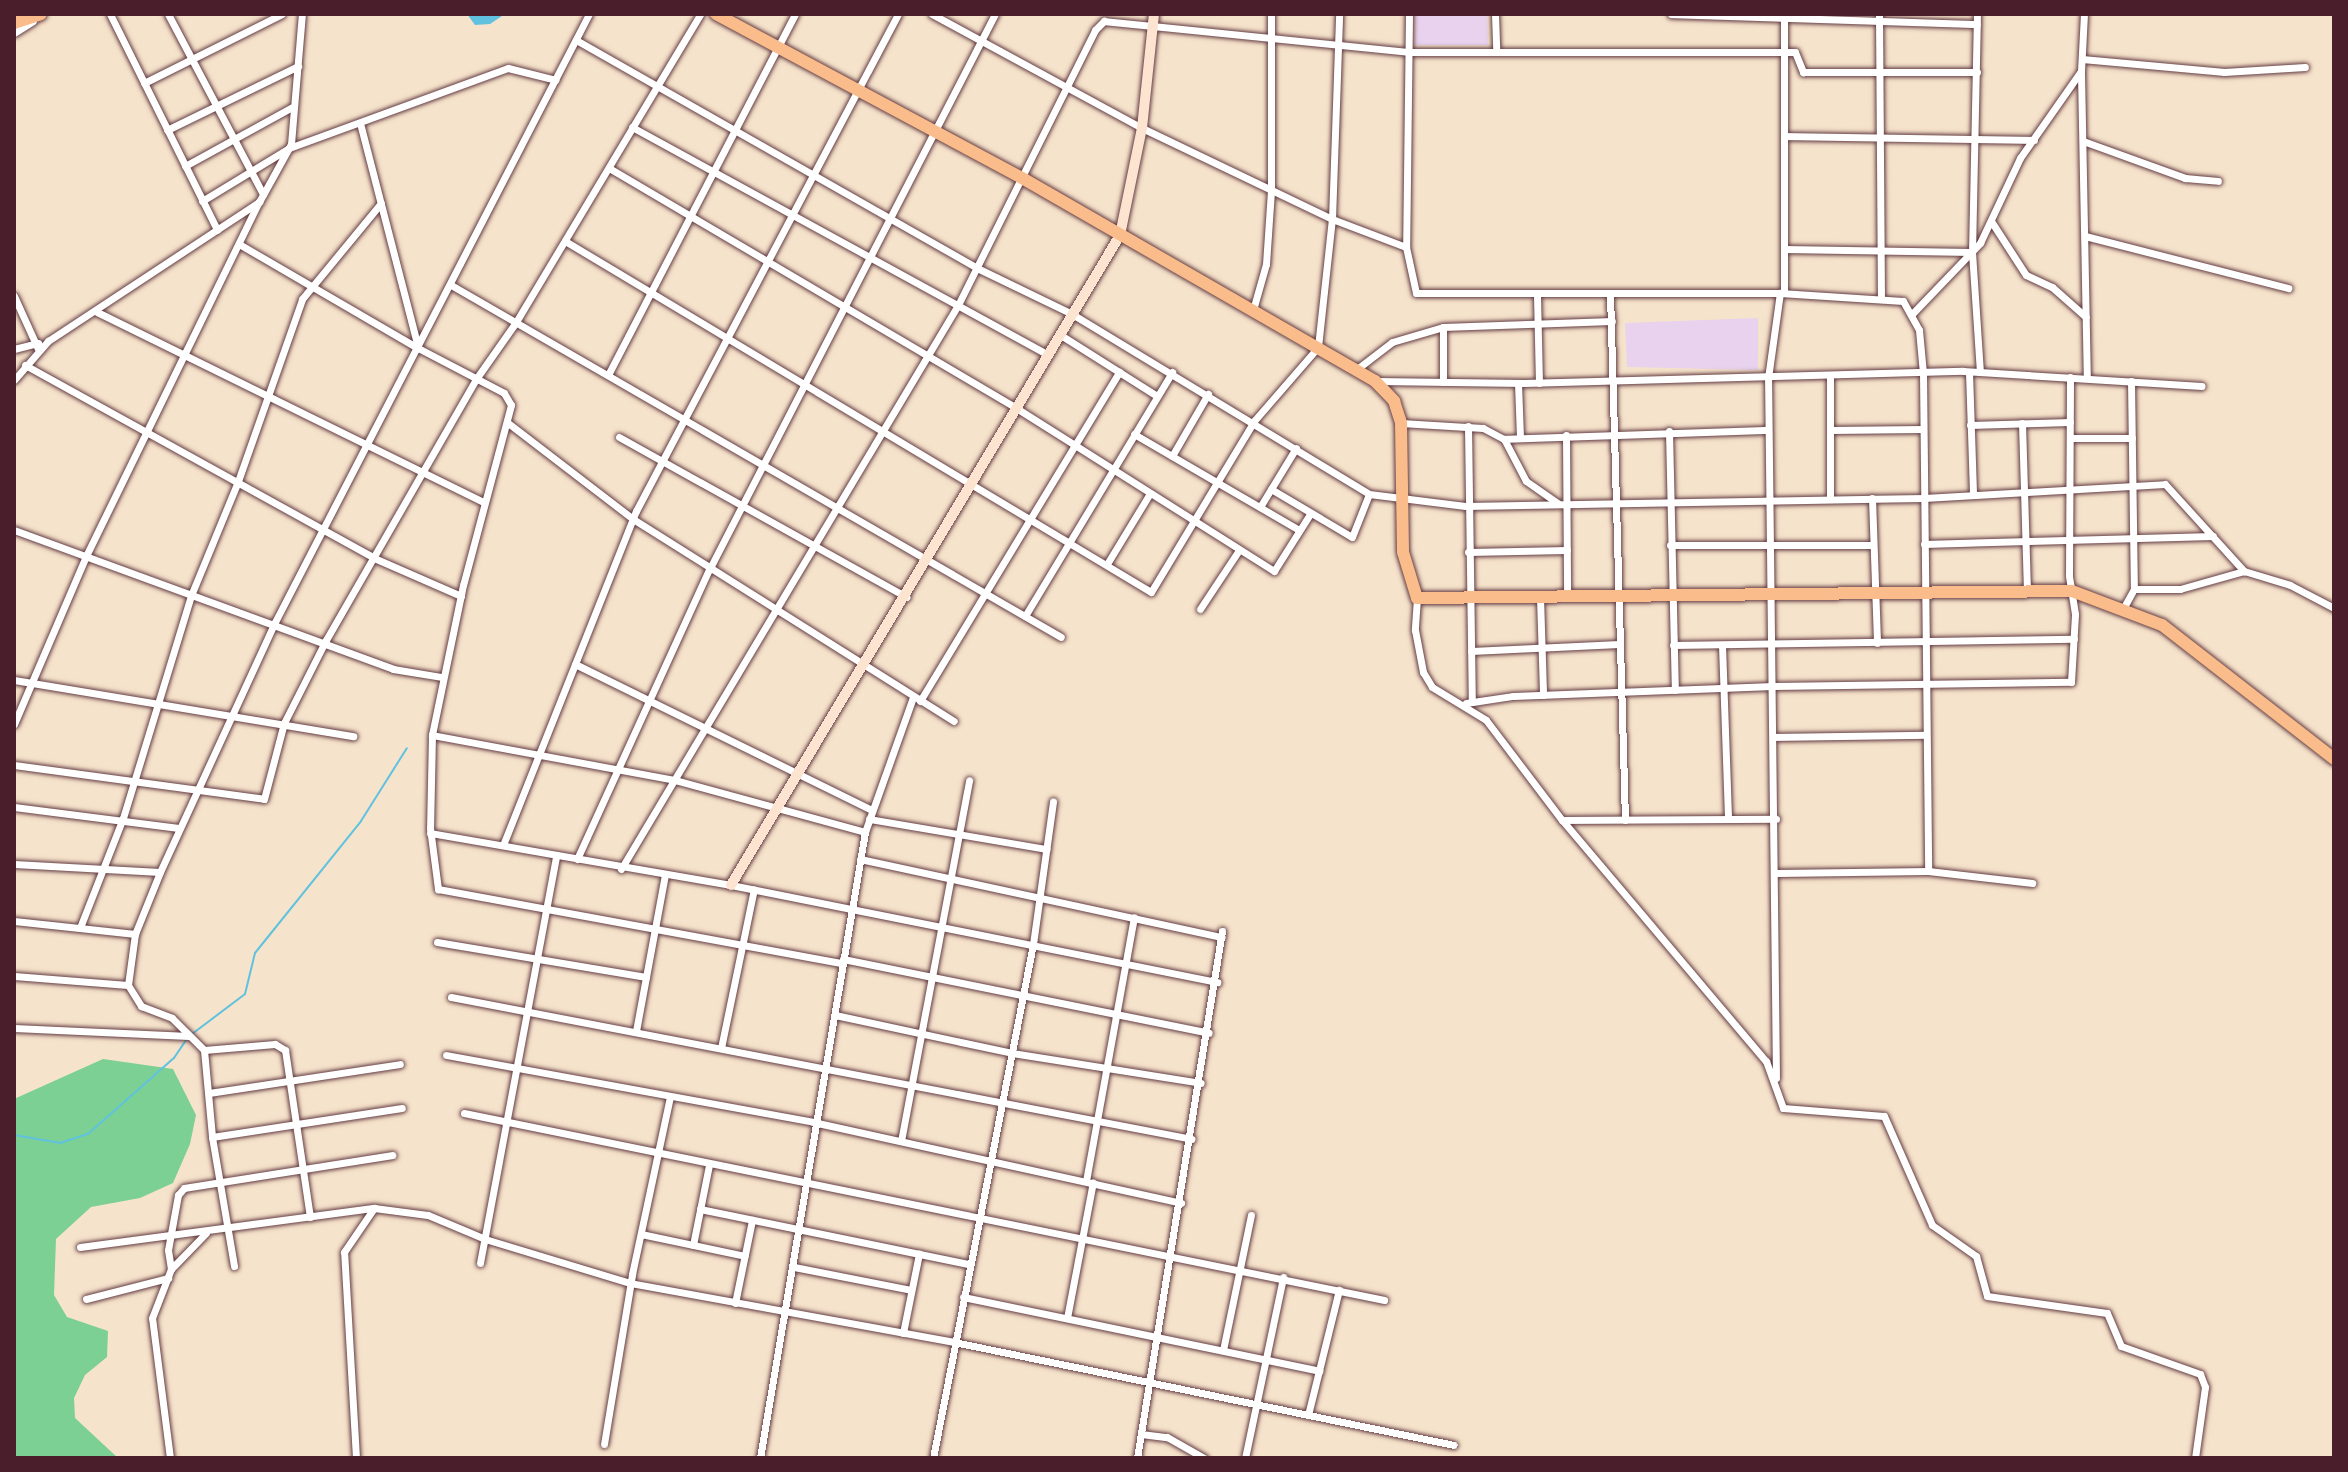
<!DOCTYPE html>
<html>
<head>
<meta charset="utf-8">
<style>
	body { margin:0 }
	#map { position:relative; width:2348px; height:1472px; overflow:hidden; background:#f6e3cb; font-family:Vollkorn,serif }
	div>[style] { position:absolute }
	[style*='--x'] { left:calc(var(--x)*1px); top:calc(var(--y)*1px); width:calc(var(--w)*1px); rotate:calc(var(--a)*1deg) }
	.built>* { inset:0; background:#e8d2ee }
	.green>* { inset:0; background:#7cd093 }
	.water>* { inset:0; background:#60c2de }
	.stream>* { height:2px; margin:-1px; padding:0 1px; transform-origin:1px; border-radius:1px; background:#60c2de }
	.roads { filter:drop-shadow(0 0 2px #643c43) drop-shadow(0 0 2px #643c43) }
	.street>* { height:7px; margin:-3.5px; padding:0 3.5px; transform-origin:3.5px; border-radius:3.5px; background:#fff }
	.secondary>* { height:10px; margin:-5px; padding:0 5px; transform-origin:5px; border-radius:5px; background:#fde4d0 }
	.highway>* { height:12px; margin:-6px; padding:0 6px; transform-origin:6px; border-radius:6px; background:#f9bc8a }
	span { translate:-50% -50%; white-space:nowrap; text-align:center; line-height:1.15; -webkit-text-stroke:6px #fbf7ec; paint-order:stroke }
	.frame { position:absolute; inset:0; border:16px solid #4a1f2b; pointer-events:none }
</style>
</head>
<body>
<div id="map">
	<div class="built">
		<i style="clip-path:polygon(1415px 14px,1487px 14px,1488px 45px,1415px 45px)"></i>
		<i style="clip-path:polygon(1758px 318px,1758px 370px,1627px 367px,1625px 323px)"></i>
	</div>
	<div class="green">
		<i style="clip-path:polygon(103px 1059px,173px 1069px,196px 1115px,190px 1144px,173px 1183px,140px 1198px,91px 1207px,56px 1239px,54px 1295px,67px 1317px,108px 1331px,107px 1357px,85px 1375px,74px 1398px,75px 1418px,118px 1458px,14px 1458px,14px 1099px)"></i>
	</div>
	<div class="water">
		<i style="clip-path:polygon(467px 14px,505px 14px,490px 24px,475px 25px)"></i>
	</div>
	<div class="stream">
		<i style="--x:192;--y:1034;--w:66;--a:-37"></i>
		<i style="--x:245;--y:994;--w:42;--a:-76.3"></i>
		<i style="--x:255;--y:953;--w:169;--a:-51.2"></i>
		<i style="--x:361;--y:821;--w:86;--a:-57.8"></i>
		<i style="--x:14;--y:1135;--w:47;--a:9.9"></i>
		<i style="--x:60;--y:1143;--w:29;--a:-18"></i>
		<i style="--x:88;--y:1134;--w:115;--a:-41.5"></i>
		<i style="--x:174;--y:1058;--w:23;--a:-56"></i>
	</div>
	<div class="roads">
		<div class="street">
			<i style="--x:110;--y:14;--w:241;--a:63.6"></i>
			<i style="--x:168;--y:14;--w:204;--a:62.2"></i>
			<i style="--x:932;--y:14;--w:239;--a:28.5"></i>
			<i style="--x:1142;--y:128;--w:211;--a:25.6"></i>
			<i style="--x:1332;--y:219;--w:79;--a:20.7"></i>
			<i style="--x:1409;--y:14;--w:233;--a:90.7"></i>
			<i style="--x:1406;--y:247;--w:47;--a:77.7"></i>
			<i style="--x:1416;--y:293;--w:364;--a:0"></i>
			<i style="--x:1780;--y:293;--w:123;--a:3.7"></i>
			<i style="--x:1903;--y:301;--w:33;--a:61"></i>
			<i style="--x:1919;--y:330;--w:43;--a:84.7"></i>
			<i style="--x:1923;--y:373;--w:498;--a:89.4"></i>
			<i style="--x:1495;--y:14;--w:38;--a:88"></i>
			<i style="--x:1671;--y:14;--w:306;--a:1.9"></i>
			<i style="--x:1879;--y:14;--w:284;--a:89.6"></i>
			<i style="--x:1977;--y:14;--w:238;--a:91.2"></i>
			<i style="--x:1972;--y:252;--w:120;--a:86.2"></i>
			<i style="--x:14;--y:33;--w:22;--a:-32"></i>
			<i style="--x:576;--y:40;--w:461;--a:29.6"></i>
			<i style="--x:977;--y:268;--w:106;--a:25.8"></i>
			<i style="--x:1072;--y:314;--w:347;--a:31.2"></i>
			<i style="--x:1369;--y:494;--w:97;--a:7.1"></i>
			<i style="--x:1465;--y:506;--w:459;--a:-1"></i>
			<i style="--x:1924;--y:498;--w:241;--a:-3.3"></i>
			<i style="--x:2165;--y:484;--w:118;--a:47.8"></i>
			<i style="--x:2244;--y:571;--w:48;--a:16.9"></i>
			<i style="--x:2290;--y:585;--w:50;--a:27.6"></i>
			<i style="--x:2082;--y:59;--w:143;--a:5.2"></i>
			<i style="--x:2224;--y:72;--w:81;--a:-3.5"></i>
			<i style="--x:2081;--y:73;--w:305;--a:88.9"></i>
			<i style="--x:144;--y:83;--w:154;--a:-26.6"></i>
			<i style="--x:360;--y:123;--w:232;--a:75.5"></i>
			<i style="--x:418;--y:348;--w:97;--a:27.6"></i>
			<i style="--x:504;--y:393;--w:14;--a:60"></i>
			<i style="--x:511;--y:405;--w:186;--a:104.9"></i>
			<i style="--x:463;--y:585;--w:153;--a:101.7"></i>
			<i style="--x:432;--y:735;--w:93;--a:91.2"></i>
			<i style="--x:430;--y:828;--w:62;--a:82.5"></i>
			<i style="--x:438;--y:889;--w:411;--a:10.4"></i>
			<i style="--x:632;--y:127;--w:473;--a:28.7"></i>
			<i style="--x:167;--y:130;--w:146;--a:-26"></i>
			<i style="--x:1784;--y:136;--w:250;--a:0.9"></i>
			<i style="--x:2083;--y:141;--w:109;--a:19.9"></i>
			<i style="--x:2185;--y:178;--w:33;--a:5"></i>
			<i style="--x:185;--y:166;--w:124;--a:-28.8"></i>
			<i style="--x:609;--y:168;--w:469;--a:30.5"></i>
			<i style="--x:1013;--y:406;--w:309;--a:32.3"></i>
			<i style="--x:1274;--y:571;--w:67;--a:-57.7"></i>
			<i style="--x:202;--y:201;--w:102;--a:-31.3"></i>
			<i style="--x:289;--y:148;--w:233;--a:-20.1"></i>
			<i style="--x:508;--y:68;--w:49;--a:14"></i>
			<i style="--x:1991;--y:221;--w:64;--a:57.1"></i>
			<i style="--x:2026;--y:275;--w:29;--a:25"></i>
			<i style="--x:2052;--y:287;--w:45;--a:41.4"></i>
			<i style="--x:2085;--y:236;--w:210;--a:14.4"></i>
			<i style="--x:565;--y:241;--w:683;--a:30.92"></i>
			<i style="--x:1151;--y:592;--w:200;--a:-58.9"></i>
			<i style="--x:1254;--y:421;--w:98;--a:-49.1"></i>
			<i style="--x:1318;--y:347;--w:129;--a:-83.8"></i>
			<i style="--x:1332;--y:219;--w:205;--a:-88"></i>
			<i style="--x:239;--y:244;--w:207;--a:30.2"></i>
			<i style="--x:1784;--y:249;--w:188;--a:0.9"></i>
			<i style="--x:451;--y:285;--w:704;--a:29.99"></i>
			<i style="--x:1610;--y:293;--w:527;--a:88.37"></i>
			<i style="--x:1784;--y:293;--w:279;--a:-90"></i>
			<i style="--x:1537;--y:295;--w:88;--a:88.7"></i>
			<i style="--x:14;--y:296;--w:60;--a:65.6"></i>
			<i style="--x:1253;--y:310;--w:48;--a:-74.2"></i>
			<i style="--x:1266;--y:264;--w:74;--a:-86.1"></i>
			<i style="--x:1271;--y:190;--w:176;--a:-90"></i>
			<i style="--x:97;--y:312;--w:432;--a:26.2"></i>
			<i style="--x:1911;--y:315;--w:100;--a:-46.2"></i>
			<i style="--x:1980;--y:243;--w:94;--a:-64.8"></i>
			<i style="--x:2020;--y:158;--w:106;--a:-55"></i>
			<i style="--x:2081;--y:71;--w:57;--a:-87"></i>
			<i style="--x:1443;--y:327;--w:55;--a:90"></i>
			<i style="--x:1059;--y:334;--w:116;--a:32.3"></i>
			<i style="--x:14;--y:349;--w:25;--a:-14"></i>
			<i style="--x:25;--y:365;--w:399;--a:28.9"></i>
			<i style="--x:374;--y:558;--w:95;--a:23.6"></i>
			<i style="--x:1357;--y:369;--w:44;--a:-37.6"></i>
			<i style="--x:1392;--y:342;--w:53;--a:-16.4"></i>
			<i style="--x:1443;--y:327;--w:169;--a:-2"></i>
			<i style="--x:1969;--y:372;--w:123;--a:88.1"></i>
			<i style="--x:609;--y:373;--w:404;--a:-62.6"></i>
			<i style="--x:1830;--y:376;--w:123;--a:90"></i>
			<i style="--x:14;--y:380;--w:52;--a:-48.9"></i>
			<i style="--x:48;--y:341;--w:253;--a:-33.4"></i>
			<i style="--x:259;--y:202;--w:66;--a:-61.1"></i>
			<i style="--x:291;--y:144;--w:130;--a:-85.2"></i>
			<i style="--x:1377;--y:381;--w:147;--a:0.8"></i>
			<i style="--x:1524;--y:383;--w:439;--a:-1.6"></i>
			<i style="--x:1963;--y:371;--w:239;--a:3.6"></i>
			<i style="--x:2131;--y:381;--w:208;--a:89.2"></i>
			<i style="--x:1518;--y:383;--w:55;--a:87.9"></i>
			<i style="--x:508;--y:423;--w:158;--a:37.5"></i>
			<i style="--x:633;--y:519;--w:379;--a:32.2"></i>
			<i style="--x:1401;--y:423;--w:82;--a:3.5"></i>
			<i style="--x:1483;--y:428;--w:24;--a:28"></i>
			<i style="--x:1504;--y:439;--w:47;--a:62.4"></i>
			<i style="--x:1526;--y:481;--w:39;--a:35"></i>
			<i style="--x:2022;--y:423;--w:167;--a:88.3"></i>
			<i style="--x:1970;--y:425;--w:100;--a:-1.7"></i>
			<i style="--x:1468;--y:426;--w:276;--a:89.2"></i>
			<i style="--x:1830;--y:430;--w:93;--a:-0.6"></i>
			<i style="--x:1669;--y:431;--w:259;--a:88.7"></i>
			<i style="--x:1134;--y:434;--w:191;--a:30.2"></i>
			<i style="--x:1566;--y:435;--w:162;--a:89.6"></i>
			<i style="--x:619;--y:437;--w:329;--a:29.1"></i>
			<i style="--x:2070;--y:438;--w:62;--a:0"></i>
			<i style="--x:1504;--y:439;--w:264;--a:-2"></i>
			<i style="--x:1172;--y:456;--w:72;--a:-59.9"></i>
			<i style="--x:1271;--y:489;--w:94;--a:30.7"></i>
			<i style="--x:1352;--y:537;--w:46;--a:-68.4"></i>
			<i style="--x:1872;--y:498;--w:145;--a:88"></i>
			<i style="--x:1260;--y:507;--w:69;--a:-58.6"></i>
			<i style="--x:14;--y:530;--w:404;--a:20.1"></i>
			<i style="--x:393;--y:669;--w:50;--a:9.3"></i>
			<i style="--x:1924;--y:544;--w:289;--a:-1.6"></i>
			<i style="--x:1670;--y:545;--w:203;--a:0"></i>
			<i style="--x:1468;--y:552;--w:99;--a:-1.2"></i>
			<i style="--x:1107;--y:564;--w:81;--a:-58.7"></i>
			<i style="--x:1540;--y:597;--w:98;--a:88.2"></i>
			<i style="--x:1417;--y:598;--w:32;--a:94"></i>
			<i style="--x:1415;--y:630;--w:43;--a:79.2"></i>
			<i style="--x:1423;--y:672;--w:17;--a:59"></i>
			<i style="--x:1432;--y:687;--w:63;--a:31.4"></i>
			<i style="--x:1486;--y:720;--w:126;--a:52.8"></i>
			<i style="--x:1562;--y:820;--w:316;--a:49.8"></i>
			<i style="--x:1766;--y:1061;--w:50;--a:70.1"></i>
			<i style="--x:1783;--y:1108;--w:101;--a:4.5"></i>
			<i style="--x:1884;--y:1116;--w:119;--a:66.2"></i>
			<i style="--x:1932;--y:1225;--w:54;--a:35.2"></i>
			<i style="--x:1976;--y:1256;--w:41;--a:74.6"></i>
			<i style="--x:1987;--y:1296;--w:121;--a:8.1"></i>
			<i style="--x:2107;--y:1313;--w:36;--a:67"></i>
			<i style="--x:2121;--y:1346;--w:84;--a:19.5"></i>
			<i style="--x:2200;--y:1374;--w:14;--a:69"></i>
			<i style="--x:2205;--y:1387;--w:72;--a:98"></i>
			<i style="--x:2124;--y:607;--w:21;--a:-61"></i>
			<i style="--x:2134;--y:589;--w:46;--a:0"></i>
			<i style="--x:2180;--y:589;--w:66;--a:-15.7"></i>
			<i style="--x:1200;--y:609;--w:71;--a:-56.5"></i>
			<i style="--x:1025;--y:616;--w:285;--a:-58.9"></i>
			<i style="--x:1673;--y:645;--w:401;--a:-0.9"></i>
			<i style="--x:1722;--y:645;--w:174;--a:88"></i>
			<i style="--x:1471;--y:651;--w:148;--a:-2.7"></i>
			<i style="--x:575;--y:664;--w:331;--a:26.2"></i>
			<i style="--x:14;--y:680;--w:344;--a:9.4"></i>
			<i style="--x:920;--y:701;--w:385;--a:-58.8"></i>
			<i style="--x:1466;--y:703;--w:48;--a:-8.5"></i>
			<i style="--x:1513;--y:696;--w:260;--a:-2.2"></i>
			<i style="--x:1773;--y:686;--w:298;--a:-0.8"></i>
			<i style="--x:2071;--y:682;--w:68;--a:-86.6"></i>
			<i style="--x:2075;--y:614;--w:39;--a:-99"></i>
			<i style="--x:2069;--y:575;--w:198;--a:-89.7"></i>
			<i style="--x:14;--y:724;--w:183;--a:-66.8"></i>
			<i style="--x:86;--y:556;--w:394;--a:-64"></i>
			<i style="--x:432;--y:735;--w:247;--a:10.5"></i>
			<i style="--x:675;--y:780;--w:197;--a:15.3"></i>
			<i style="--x:1774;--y:737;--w:151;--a:-0.8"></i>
			<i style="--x:14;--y:765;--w:252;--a:7.7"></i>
			<i style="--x:264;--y:799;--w:79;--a:-75.3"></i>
			<i style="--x:284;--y:723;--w:93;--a:-63.2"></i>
			<i style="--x:326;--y:640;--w:301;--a:-60.1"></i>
			<i style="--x:476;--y:379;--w:70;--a:-54.9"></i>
			<i style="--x:516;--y:322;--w:359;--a:-59.1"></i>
			<i style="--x:14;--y:807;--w:166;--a:7.3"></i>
			<i style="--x:869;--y:819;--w:180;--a:9.6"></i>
			<i style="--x:1562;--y:820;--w:214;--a:-0.3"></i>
			<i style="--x:430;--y:833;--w:305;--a:9.8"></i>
			<i style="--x:731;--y:885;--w:496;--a:11.3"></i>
			<i style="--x:503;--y:845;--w:360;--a:-68.3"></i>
			<i style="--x:636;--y:511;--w:562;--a:-62.2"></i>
			<i style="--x:577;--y:859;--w:318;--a:-65.5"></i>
			<i style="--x:709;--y:570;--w:625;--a:-62.78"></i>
			<i style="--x:860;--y:859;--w:370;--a:12.2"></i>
			<i style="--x:14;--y:864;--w:146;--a:3.1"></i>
			<i style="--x:621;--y:869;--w:657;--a:-59.14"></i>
			<i style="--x:958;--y:305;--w:307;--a:-63.5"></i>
			<i style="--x:1095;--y:30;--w:13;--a:-45"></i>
			<i style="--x:1104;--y:21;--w:307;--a:5.8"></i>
			<i style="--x:1409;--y:52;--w:386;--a:0"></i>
			<i style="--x:1795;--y:52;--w:22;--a:68"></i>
			<i style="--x:1803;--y:72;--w:174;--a:0"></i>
			<i style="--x:1777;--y:873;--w:151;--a:-0.8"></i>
			<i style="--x:1928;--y:871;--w:105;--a:6.6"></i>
			<i style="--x:14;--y:921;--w:122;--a:6.1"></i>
			<i style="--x:81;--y:925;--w:115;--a:-68.6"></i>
			<i style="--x:123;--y:818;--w:235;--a:-73"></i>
			<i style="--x:192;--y:593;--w:118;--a:-67.6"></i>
			<i style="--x:237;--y:484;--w:196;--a:-70.6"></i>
			<i style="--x:302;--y:299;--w:124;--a:-50.5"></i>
			<i style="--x:437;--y:942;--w:212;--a:9.5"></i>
			<i style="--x:843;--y:959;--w:373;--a:11.4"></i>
			<i style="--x:14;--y:976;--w:114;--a:4.5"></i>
			<i style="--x:128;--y:985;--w:25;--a:58"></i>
			<i style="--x:141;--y:1006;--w:33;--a:21"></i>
			<i style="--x:172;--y:1018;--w:45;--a:45"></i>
			<i style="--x:204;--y:1050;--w:87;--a:84.7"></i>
			<i style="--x:212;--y:1137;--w:131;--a:80.3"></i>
			<i style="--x:128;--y:985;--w:51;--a:-82.2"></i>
			<i style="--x:135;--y:934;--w:67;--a:-68"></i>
			<i style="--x:160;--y:872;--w:275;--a:-65.3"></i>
			<i style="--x:275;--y:622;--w:684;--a:-62.69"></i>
			<i style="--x:451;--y:997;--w:754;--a:10.85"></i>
			<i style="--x:835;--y:1015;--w:181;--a:12.1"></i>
			<i style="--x:1012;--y:1053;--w:191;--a:9"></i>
			<i style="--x:14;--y:1028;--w:175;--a:2.6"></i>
			<i style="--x:636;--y:1031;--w:159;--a:-79.5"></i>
			<i style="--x:721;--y:1048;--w:162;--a:-78.3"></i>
			<i style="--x:204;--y:1050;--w:71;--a:-4.8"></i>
			<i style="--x:275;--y:1044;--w:12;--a:31"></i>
			<i style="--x:285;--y:1050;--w:169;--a:81.5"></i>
			<i style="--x:446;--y:1055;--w:373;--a:10.3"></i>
			<i style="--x:813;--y:1122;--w:377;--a:12.4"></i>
			<i style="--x:1776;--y:1078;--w:700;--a:-90.65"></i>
			<i style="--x:1768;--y:378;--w:86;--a:-82"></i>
			<i style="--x:209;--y:1093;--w:193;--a:-8.6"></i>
			<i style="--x:464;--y:1113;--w:939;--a:11.49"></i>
			<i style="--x:212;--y:1137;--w:192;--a:-8.7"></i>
			<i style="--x:901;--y:1141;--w:367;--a:-79.3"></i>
			<i style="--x:1086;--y:1181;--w:268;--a:-79.7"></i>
			<i style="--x:700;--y:1209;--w:275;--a:11.6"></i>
			<i style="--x:641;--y:1234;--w:106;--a:11.9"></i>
			<i style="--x:693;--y:1245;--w:82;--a:-78.7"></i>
			<i style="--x:80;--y:1247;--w:297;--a:-7.6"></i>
			<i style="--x:480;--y:1263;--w:415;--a:-79.4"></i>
			<i style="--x:794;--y:1267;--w:119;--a:11.1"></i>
			<i style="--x:171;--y:1269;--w:50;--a:-45.8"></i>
			<i style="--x:963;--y:1297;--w:364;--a:11.7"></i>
			<i style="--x:86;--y:1299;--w:85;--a:-14.4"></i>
			<i style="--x:735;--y:1303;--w:85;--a:-78.4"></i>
			<i style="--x:1067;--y:1318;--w:138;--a:-79.2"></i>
			<i style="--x:903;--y:1333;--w:81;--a:-78.6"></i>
			<i style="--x:1223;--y:1350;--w:138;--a:-78.3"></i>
			<i style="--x:1308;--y:1415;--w:129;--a:-76.1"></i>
			<i style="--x:1141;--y:1434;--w:26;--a:7"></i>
			<i style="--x:1167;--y:1437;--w:43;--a:29.6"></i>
			<i style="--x:604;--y:1444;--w:172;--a:-80.6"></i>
			<i style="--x:632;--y:1274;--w:181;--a:-77.9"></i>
			<i style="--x:170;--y:1458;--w:141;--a:-97.3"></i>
			<i style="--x:152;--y:1318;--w:53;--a:-68.8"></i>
			<i style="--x:171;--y:1269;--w:19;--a:-99"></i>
			<i style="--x:168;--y:1250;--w:56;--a:-79.7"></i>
			<i style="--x:178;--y:1195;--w:9;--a:-49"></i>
			<i style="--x:184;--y:1188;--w:211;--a:-9"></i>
			<i style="--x:356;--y:1458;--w:206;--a:-93.3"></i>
			<i style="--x:344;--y:1252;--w:53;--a:-55.7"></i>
			<i style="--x:374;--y:1208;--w:54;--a:7.4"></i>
			<i style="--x:428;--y:1215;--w:62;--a:22.8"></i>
			<i style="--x:485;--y:1239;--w:152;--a:16.9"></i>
			<i style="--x:630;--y:1283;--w:329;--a:10.3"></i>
			<i style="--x:954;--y:1342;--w:510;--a:11.64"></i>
			<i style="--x:760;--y:1458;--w:635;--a:-80.48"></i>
			<i style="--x:865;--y:832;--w:143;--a:-70.4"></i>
			<i style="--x:933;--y:1458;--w:524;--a:-78.99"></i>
			<i style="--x:1033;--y:944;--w:144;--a:-82"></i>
			<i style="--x:1137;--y:1458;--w:534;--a:-80.84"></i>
			<i style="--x:1245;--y:1458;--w:185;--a:-78.1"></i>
		</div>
		<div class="secondary">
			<i style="--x:731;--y:885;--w:758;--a:-59.1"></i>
			<i style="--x:1120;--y:235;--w:109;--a:-78.4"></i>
			<i style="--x:1142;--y:128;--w:115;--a:-84"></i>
		</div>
		<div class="highway">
			<i style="--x:716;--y:14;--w:347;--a:28.2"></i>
			<i style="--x:1022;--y:178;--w:407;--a:29.9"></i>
			<i style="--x:1375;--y:381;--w:28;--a:46"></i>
			<i style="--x:1394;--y:401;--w:23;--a:72"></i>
			<i style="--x:1401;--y:423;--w:129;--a:89.1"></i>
			<i style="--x:1403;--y:552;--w:48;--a:73.1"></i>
			<i style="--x:1417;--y:598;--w:655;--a:-0.61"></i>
			<i style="--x:2072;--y:591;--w:96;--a:20.7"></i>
			<i style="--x:2162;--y:625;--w:218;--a:37.9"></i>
			<i style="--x:14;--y:23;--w:28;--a:-18"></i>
		</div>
	</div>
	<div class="frame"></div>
</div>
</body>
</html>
